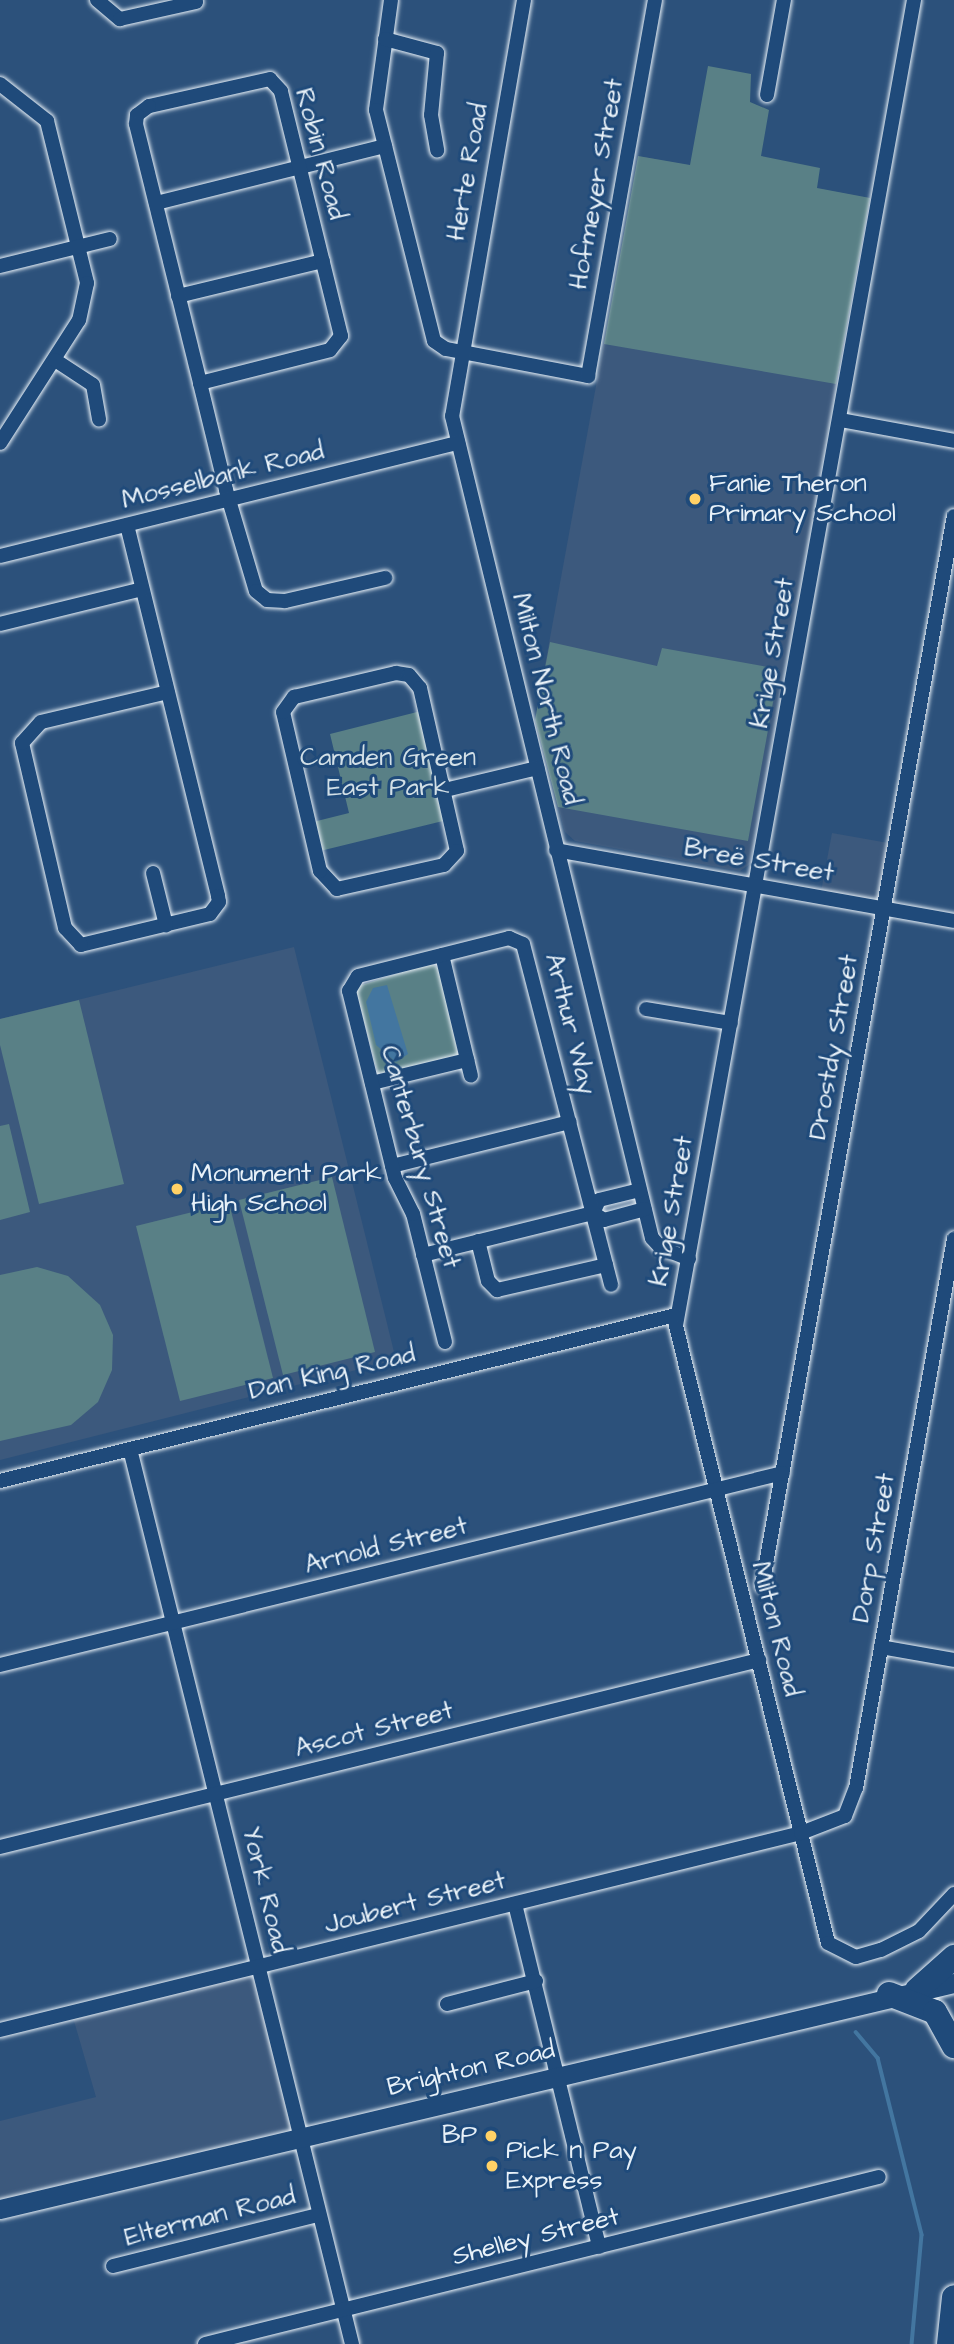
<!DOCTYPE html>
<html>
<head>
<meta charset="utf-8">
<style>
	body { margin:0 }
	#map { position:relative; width:954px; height:2344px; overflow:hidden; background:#2c517b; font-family:"Architects Daughter",sans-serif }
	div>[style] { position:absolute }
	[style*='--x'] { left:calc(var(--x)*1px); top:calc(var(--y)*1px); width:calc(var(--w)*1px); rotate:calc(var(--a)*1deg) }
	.built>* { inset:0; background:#3c597d }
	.green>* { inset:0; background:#598086 }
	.water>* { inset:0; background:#4376a0 }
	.stream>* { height:3.5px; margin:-1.75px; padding:0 1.75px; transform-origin:1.75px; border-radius:1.75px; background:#4376a0 }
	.roads { filter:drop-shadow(0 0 2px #e8f1f8) drop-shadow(0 0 2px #e8f1f8) }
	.minor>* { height:14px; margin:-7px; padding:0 7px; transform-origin:7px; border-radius:7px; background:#1f4a7a }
	.secondary>* { height:19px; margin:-9.5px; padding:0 9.5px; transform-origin:9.5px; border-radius:9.5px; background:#1f4a7a }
	.motorway>* { height:24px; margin:-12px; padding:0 12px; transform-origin:12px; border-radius:12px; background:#1f4a7a }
	.dots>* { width:19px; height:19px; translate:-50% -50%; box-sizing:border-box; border:4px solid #1f4a7a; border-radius:50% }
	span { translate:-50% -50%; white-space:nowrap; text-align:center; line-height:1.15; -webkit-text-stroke:6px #1f4a7a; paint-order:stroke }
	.street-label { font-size:26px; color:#e8f1f8 }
	.poi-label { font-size:26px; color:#e8f1f8 }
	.left { translate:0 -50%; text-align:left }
	.right { translate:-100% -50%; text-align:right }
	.park-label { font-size:26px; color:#d3e0e7 }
</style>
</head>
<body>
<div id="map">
	<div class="built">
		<i style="clip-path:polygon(638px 156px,870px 198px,750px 864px,740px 871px,575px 841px,565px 832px,535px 720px)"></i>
		<i style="clip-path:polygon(832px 833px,894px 844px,883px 908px,820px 897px)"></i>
		<i style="clip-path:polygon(294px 947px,396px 1360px,0 1460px,0 1019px)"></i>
		<i style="clip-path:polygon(258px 1967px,299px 2136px,0 2208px,0 2121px,96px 2097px,72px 2014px)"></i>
	</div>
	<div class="green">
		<i style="clip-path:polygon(708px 66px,751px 74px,750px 102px,769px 110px,761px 156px,820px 168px,817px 188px,870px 198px,836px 384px,604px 344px,638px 156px,690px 165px)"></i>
		<i style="clip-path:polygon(550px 642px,657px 666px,662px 648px,779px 669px,748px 841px,558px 807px,535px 720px)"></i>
		<i style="clip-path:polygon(421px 711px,447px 820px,320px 851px,313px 822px,349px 813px,330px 734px)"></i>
		<i style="clip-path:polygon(431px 963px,441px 970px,458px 1055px,378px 1074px,355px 987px)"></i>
		<i style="clip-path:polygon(79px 1000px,124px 1184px,39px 1204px,0 1045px,0 1019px)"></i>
		<i style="clip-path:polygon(9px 1124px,30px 1212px,0 1220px,0 1126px)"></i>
		<i style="clip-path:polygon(332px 1177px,375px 1352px,283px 1375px,239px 1200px)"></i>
		<i style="clip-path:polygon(229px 1203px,273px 1378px,180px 1401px,136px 1226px)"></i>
		<i style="clip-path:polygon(37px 1267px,68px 1276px,100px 1305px,113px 1335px,112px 1370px,98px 1402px,71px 1425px,0 1441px,0 1275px)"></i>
	</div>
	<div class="water">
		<i style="clip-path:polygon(387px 985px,408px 1054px,396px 1062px,376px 1045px,366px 1002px,373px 988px)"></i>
	</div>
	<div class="stream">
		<i style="--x:856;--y:2032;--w:34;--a:50"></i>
		<i style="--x:878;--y:2058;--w:182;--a:76"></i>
		<i style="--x:922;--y:2235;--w:109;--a:95.2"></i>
	</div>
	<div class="roads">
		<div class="minor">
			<i style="--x:97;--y:0;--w:30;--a:40"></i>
			<i style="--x:120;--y:19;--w:78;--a:-12.6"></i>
			<i style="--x:391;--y:0;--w:111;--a:97.8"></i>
			<i style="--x:376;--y:110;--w:238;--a:75.9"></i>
			<i style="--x:434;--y:341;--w:14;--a:34"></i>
			<i style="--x:446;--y:349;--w:145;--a:10.8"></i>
			<i style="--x:588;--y:376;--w:382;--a:-79.9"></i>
			<i style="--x:524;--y:0;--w:422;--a:99.8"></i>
			<i style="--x:452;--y:416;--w:846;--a:76.33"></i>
			<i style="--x:652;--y:1238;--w:13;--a:48"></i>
			<i style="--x:661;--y:1248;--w:30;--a:21"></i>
			<i style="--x:914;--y:0;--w:1347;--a:100.18"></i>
			<i style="--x:676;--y:1326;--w:635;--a:76.16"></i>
			<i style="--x:828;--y:1943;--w:31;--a:27"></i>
			<i style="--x:856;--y:1957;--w:26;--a:-16"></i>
			<i style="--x:881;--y:1950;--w:42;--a:-26.6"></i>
			<i style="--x:919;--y:1931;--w:51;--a:-46.6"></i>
			<i style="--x:385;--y:39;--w:54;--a:15.1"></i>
			<i style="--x:437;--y:53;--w:62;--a:95.5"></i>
			<i style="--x:431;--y:115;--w:36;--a:80"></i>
			<i style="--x:0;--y:84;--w:60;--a:38.2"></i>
			<i style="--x:47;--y:121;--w:167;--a:76.1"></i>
			<i style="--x:87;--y:283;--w:38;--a:102"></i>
			<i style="--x:79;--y:320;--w:146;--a:122.7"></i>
			<i style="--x:767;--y:95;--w:97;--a:-79.9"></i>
			<i style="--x:156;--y:203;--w:236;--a:-14"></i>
			<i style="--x:0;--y:266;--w:113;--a:-13.8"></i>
			<i style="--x:178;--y:296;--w:149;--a:-13.6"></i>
			<i style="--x:55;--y:360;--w:45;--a:33.3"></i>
			<i style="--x:93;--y:385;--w:35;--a:80"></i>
			<i style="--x:200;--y:383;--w:134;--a:-14.2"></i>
			<i style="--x:330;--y:350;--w:18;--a:-52"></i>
			<i style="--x:341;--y:336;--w:252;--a:-103.8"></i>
			<i style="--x:281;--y:91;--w:16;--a:-133"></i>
			<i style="--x:270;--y:79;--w:124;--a:167.4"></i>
			<i style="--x:149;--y:106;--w:15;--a:143"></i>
			<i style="--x:137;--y:115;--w:9;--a:96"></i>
			<i style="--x:136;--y:124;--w:267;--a:76.1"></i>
			<i style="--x:200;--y:383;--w:110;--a:76.3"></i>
			<i style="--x:226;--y:490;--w:105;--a:73.5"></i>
			<i style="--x:256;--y:591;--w:14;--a:39"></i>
			<i style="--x:267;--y:600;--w:18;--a:3"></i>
			<i style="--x:285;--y:601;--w:103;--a:-13"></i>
			<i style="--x:840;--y:420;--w:116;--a:10.4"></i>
			<i style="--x:127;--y:525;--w:382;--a:76.2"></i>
			<i style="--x:218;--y:896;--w:6;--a:81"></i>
			<i style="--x:219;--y:902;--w:15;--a:127"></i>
			<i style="--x:210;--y:914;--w:133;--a:166.5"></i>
			<i style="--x:81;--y:945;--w:23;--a:-133"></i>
			<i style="--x:65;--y:928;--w:190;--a:-103.1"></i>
			<i style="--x:22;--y:743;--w:28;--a:-48"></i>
			<i style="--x:41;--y:722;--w:130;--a:-13.3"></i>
			<i style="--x:0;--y:556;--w:472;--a:-13.9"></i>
			<i style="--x:0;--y:624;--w:146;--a:-13.8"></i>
			<i style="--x:396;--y:673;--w:13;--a:9"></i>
			<i style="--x:409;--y:675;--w:17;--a:50"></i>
			<i style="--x:420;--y:688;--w:167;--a:77.2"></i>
			<i style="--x:457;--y:851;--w:19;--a:133"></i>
			<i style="--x:444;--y:865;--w:110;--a:167.4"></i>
			<i style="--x:337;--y:889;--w:25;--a:-133"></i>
			<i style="--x:320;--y:871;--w:163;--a:-103.1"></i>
			<i style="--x:283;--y:712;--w:19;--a:-54"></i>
			<i style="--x:294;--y:697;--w:105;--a:-13.2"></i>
			<i style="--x:445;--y:790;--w:95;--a:-13.4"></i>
			<i style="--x:556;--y:850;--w:404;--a:10.1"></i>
			<i style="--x:153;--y:873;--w:54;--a:76"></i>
			<i style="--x:442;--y:955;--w:124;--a:76.5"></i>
			<i style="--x:646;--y:1009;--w:86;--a:9.4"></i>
			<i style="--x:372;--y:1083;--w:98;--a:-13.6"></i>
			<i style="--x:392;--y:1166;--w:183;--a:-13.9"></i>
			<i style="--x:593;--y:1213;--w:14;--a:-65"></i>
			<i style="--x:599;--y:1200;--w:42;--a:-13.7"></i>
			<i style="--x:478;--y:1241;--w:41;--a:76"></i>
			<i style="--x:488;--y:1281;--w:13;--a:45"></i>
			<i style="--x:497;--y:1290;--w:112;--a:-12.9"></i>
			<i style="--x:423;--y:1255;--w:175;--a:-13.9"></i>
			<i style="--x:593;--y:1213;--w:13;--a:32"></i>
			<i style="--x:604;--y:1220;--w:42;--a:-15"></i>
			<i style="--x:445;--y:1342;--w:132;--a:-104"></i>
			<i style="--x:413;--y:1214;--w:40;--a:-116.6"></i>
			<i style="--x:395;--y:1178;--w:193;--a:-103.8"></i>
			<i style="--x:349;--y:991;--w:17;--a:-59"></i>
			<i style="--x:358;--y:976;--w:156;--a:-14.1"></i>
			<i style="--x:509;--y:938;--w:15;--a:23"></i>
			<i style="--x:523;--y:944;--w:352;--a:75.5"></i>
			<i style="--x:130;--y:1449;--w:922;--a:76.07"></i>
			<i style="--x:0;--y:1481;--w:696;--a:-13.8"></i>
			<i style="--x:762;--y:1586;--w:1087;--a:-79.83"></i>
			<i style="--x:881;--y:1647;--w:74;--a:10.1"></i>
			<i style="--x:0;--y:1665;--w:806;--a:-13.78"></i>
			<i style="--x:0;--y:1847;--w:782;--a:-13.84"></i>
			<i style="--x:515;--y:1904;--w:353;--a:76.2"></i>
			<i style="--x:447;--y:2004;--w:92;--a:-14.5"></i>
			<i style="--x:0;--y:2030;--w:825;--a:-13.82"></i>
			<i style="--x:801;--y:1833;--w:47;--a:-21.1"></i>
			<i style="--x:845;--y:1816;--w:30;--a:-69"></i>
			<i style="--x:856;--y:1788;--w:558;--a:-79.88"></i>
			<i style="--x:113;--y:2266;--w:211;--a:-14"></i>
			<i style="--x:205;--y:2344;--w:694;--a:-13.92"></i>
		</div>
		<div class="secondary">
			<i style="--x:0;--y:2209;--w:980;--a:-13.33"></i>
		</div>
		<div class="motorway">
			<i style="--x:917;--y:1990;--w:50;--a:-41.7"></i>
			<i style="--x:889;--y:1994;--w:49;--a:21.4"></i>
			<i style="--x:935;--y:2012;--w:39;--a:61"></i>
			<i style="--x:949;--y:2344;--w:47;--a:-83.9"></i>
		</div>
	</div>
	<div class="dots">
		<i style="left:695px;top:499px;background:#ffd166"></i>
		<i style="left:177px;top:1189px;background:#ffd166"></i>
		<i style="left:491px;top:2136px;background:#ffd166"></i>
		<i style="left:492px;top:2166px;background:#ffd166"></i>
	</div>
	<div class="street-label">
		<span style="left:320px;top:154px;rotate:75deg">Robin Road</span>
		<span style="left:468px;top:172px;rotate:-80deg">Herte Road</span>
		<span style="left:597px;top:184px;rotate:-80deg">Hofmeyer Street</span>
		<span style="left:223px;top:476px;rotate:-14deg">Mosselbank Road</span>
		<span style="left:773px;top:653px;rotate:-80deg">Krige Street</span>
		<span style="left:546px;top:699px;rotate:76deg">Milton North Road</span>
		<span style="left:759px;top:861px;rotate:10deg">Breë Street</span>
		<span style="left:570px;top:1024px;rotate:76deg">Arthur Way</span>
		<span style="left:834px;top:1047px;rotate:-80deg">Drostdy Street</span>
		<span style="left:420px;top:1157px;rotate:74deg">Canterbury Street</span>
		<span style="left:672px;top:1211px;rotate:-80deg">Krige Street</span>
		<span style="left:332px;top:1373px;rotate:-13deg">Dan King Road</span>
		<span style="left:386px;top:1546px;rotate:-14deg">Arnold Street</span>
		<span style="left:874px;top:1548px;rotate:-80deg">Dorp Street</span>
		<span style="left:776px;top:1629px;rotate:76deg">Milton Road</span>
		<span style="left:374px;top:1730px;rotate:-14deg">Ascot Street</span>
		<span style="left:265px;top:1890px;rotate:76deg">York Road</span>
		<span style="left:415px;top:1903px;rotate:-14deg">Joubert Street</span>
		<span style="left:471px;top:2069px;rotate:-13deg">Brighton Road</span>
		<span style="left:210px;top:2217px;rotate:-14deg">Elterman Road</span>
		<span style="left:536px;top:2237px;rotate:-14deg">Shelley Street</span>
	</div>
	<div class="poi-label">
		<span class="left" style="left:709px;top:499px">Fanie Theron<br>Primary School</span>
		<span class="left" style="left:191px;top:1189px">Monument Park<br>High School</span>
		<span class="right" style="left:477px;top:2136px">BP</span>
		<span class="left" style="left:506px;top:2166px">Pick n Pay<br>Express</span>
	</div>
	<div class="park-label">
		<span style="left:388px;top:773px">Camden Green<br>East Park</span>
	</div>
</div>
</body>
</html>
